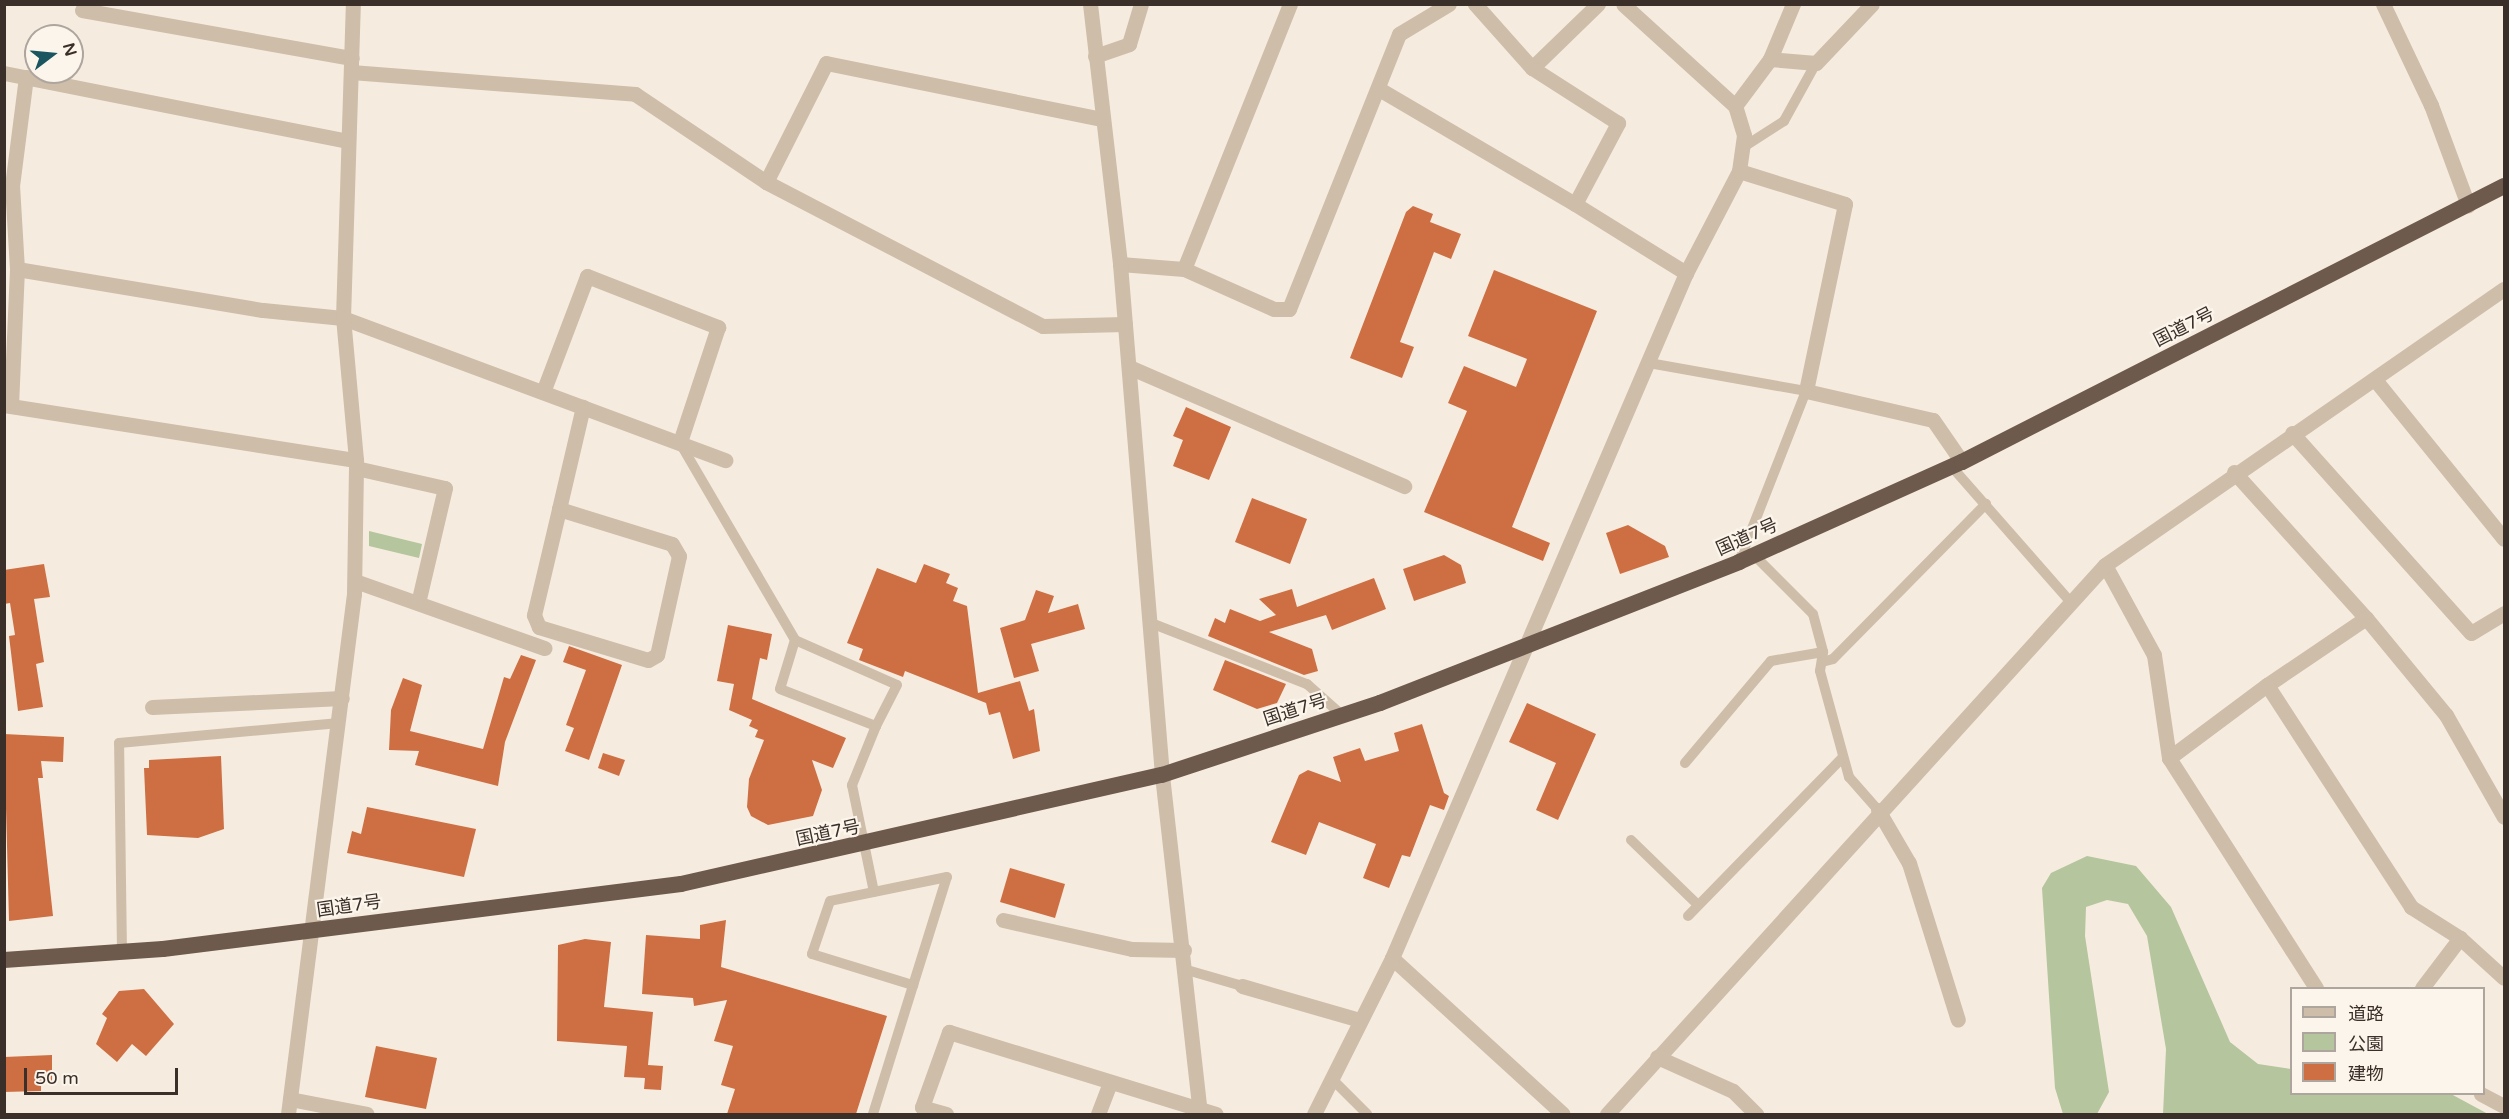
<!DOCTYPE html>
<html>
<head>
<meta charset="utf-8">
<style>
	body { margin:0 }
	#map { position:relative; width:2509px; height:1119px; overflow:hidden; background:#f5ecdf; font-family:"Varela Round","Noto Sans JP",sans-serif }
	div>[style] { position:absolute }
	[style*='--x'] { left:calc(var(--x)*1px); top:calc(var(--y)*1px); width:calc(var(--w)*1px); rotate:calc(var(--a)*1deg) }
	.green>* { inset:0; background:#b5c59d }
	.building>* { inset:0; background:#ce6f43 }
	.service>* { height:10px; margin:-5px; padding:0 5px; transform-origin:5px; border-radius:5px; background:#cebda9 }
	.minor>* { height:15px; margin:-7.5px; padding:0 7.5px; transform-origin:7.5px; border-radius:7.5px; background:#cebda9 }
	.tertiary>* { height:15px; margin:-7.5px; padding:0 7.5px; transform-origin:7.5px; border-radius:7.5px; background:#cebda9 }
	.trunk>* { height:16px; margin:-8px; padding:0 8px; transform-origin:8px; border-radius:8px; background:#6d5a4d }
	span { translate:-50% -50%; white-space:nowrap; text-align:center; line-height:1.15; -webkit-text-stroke:4.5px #fbf5ec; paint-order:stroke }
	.street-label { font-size:18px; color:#3b3029 }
	.frame { position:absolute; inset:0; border:6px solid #3b3029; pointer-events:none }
	.legend { position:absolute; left:2290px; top:987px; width:195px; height:108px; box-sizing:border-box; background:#fbf5ec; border:2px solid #aea69e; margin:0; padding:8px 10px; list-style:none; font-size:18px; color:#3b3029 }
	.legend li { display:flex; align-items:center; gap:12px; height:30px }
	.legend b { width:30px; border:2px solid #aea69e }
	.north { position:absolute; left:24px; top:24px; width:60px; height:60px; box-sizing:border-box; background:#fbf5ec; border:2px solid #aea69e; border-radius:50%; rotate:74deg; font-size:16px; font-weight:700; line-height:24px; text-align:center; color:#3b3029 }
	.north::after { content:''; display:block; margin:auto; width:21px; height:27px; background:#1b5660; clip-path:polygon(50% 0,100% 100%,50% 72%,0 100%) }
	.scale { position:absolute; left:24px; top:1068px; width:154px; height:27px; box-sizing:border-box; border:3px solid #3b3029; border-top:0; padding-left:8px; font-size:18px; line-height:21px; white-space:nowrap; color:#3b3029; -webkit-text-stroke:4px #fbf5ec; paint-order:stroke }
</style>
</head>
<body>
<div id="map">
	<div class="green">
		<i style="clip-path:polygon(369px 531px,422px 544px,419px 558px,369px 546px)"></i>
		<i style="clip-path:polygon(2087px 856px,2136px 866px,2171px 907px,2230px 1042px,2258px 1064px,2291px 1069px,2292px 1094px,2451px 1094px,2488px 1114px,2163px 1114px,2166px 1049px,2147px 936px,2128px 904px,2107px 900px,2086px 907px,2085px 936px,2109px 1092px,2097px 1114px,2063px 1114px,2055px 1088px,2042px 888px,2051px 873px)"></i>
	</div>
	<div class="building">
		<i style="clip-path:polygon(1413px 206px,1433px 214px,1430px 222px,1461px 234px,1451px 259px,1434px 252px,1400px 342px,1414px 347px,1402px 378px,1350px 358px,1406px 212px)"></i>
		<i style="clip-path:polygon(1494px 270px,1597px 311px,1512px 527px,1550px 543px,1543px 561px,1424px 512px,1467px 411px,1448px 403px,1464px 366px,1516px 387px,1527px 359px,1468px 336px)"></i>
		<i style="clip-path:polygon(1186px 407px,1231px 427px,1209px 480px,1173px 466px,1183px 440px,1173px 436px)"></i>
		<i style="clip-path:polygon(1252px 498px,1307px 519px,1290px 564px,1235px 542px)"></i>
		<i style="clip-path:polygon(1628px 525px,1665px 546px,1669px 557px,1620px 574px,1606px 533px)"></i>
		<i style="clip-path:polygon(1444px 555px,1461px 565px,1466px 583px,1414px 601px,1403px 569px)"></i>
		<i style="clip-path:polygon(44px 564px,50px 597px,34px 599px,44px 662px,36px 664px,43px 707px,18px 711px,9px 636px,15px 635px,10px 603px,4px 604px,4px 570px)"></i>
		<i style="clip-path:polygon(924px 564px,950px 574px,946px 583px,958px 588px,953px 601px,967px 606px,978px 693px,1020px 681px,1029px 711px,1034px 709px,1040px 751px,1013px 759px,1000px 712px,989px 715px,986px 703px,905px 671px,903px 677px,859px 660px,863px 649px,847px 643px,877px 568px,916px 583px)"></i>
		<i style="clip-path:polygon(1374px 578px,1386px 609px,1332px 630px,1326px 615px,1269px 632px,1312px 649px,1318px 671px,1304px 675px,1208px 636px,1215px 618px,1225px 623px,1230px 609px,1260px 621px,1276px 615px,1259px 599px,1292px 589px,1297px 607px)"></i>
		<i style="clip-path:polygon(1036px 590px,1054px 596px,1048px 613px,1078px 604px,1085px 629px,1031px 644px,1039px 671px,1014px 678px,1000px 628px,1025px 620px)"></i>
		<i style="clip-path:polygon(728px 625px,772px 634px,767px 660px,760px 658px,752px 699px,846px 738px,833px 768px,812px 760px,822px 790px,813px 816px,768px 825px,751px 816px,747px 807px,749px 779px,764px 740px,755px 737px,758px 730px,749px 726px,752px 720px,729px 710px,734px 684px,717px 681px)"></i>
		<i style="clip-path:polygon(569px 646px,622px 665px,589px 760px,565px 751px,574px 728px,566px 725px,586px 670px,563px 662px)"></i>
		<i style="clip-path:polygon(521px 655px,536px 660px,505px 742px,498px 786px,415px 765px,419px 751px,389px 750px,391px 710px,403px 678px,422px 685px,410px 731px,483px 749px,504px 677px,510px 679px)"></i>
		<i style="clip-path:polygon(1225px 660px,1286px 684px,1277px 703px,1257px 709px,1213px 690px)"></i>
		<i style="clip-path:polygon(1527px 703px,1596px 734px,1558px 820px,1536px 810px,1556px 763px,1509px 742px)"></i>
		<i style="clip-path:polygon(1422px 724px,1444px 793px,1449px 796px,1444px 810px,1430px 805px,1410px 857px,1402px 855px,1389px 888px,1363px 878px,1376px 844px,1319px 822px,1306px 855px,1271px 842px,1299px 775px,1308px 770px,1341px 782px,1333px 757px,1360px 748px,1365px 761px,1399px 751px,1394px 733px)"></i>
		<i style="clip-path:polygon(4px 734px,64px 737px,63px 762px,41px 761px,43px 778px,38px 778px,53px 916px,9px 921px)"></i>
		<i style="clip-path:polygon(603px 753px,625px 760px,619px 776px,598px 768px)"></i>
		<i style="clip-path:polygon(221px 756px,224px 829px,198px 838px,147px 835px,144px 768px,149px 768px,149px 760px)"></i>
		<i style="clip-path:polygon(367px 807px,476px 829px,464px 877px,347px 853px,352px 831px,361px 834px)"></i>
		<i style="clip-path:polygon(1010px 868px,1065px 884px,1055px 918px,1000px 902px)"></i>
		<i style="clip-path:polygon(726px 920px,721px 967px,887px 1016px,856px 1114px,727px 1114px,735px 1089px,721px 1085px,733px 1046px,714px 1041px,727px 1000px,694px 1006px,693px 998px,642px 994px,646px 935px,700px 939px,700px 925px)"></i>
		<i style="clip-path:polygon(585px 939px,611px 942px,604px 1007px,653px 1012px,648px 1065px,663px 1066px,661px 1090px,644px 1089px,645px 1078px,624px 1077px,627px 1046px,557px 1041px,558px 945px)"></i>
		<i style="clip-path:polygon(144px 989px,174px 1024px,146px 1056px,132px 1044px,117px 1062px,96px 1044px,107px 1018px,102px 1014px,119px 991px)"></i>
		<i style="clip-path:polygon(376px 1046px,437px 1058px,426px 1109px,365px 1097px)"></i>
		<i style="clip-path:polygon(52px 1055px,52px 1083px,41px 1083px,41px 1091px,4px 1092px,4px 1057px)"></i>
	</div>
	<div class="service">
		<i style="--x:1742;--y:148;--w:50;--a:-32.7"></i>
		<i style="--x:1784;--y:121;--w:66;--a:-61.1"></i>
		<i style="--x:1649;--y:363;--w:159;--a:10.1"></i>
		<i style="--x:1806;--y:391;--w:184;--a:111.4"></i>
		<i style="--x:680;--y:443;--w:228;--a:59.7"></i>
		<i style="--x:795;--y:640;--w:51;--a:107"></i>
		<i style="--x:780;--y:689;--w:103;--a:21.1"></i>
		<i style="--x:876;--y:726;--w:64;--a:112.1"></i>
		<i style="--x:852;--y:785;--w:109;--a:78.4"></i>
		<i style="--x:1952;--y:467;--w:177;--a:48.7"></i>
		<i style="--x:1754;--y:555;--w:83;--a:45"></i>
		<i style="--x:1813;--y:614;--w:39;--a:75"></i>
		<i style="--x:1823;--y:652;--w:19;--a:99"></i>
		<i style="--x:1820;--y:671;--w:110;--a:74.7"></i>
		<i style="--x:1849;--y:777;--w:44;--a:48.7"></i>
		<i style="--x:1151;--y:623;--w:168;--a:21.4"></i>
		<i style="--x:1307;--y:684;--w:47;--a:41.5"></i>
		<i style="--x:795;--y:640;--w:111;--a:23.8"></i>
		<i style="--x:897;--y:685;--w:46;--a:117.1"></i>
		<i style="--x:1822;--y:662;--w:11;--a:-15"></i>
		<i style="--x:1833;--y:659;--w:218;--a:-45.4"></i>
		<i style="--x:1685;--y:763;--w:133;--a:-49.9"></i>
		<i style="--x:1771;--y:661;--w:53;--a:-9.8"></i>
		<i style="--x:1631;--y:840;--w:93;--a:44.1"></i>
		<i style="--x:1688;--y:916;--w:222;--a:-45.7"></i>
		<i style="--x:122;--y:952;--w:209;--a:-90.8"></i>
		<i style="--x:119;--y:743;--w:221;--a:-5.2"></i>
		<i style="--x:1187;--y:970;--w:57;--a:16.2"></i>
		<i style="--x:1331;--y:1078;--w:51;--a:45"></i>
		<i style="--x:873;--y:1114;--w:248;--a:-72.7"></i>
		<i style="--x:947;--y:877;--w:119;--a:168.4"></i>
		<i style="--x:830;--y:901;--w:56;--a:108.8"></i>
		<i style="--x:812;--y:954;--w:106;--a:17.1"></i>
	</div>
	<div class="minor">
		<i style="--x:1290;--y:4;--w:285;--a:111.8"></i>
		<i style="--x:1184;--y:269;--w:98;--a:24"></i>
		<i style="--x:1274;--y:309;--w:15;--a:0"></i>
		<i style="--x:1289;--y:309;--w:296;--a:-68.2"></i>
		<i style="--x:1399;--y:34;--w:58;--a:-31"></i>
		<i style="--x:2383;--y:4;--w:112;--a:64.6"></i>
		<i style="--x:2431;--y:105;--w:107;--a:69.7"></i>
		<i style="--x:82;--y:10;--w:274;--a:10.1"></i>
		<i style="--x:1095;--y:56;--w:36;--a:-19"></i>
		<i style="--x:1129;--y:44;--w:42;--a:-73.3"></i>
		<i style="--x:1770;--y:59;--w:46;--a:5"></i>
		<i style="--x:1816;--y:63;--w:81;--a:-46.5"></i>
		<i style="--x:1532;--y:68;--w:92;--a:-44.1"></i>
		<i style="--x:351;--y:72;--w:285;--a:4.4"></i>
		<i style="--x:635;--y:94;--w:158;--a:33.9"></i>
		<i style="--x:766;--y:182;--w:312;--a:27.5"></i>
		<i style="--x:1043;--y:326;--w:82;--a:-1.4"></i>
		<i style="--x:4;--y:73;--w:350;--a:11.2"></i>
		<i style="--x:1379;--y:89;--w:227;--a:30.4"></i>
		<i style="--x:1575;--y:204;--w:92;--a:-62"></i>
		<i style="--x:1618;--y:123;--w:102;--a:-147.4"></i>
		<i style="--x:1532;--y:68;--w:86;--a:-131.7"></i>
		<i style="--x:1735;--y:106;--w:59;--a:-53.3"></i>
		<i style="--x:1770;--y:59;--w:60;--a:-67.3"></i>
		<i style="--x:1739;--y:171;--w:111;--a:17.3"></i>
		<i style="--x:1845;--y:204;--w:191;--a:101.8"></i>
		<i style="--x:1806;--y:391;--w:130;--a:12.9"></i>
		<i style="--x:1933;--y:420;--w:51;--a:55.4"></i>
		<i style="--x:766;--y:182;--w:133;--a:-63.2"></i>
		<i style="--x:826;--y:63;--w:282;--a:11.5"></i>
		<i style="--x:1575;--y:204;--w:131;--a:31.9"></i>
		<i style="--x:1120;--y:264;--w:64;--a:4.5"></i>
		<i style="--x:17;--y:269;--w:249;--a:9.5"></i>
		<i style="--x:263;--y:310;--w:80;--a:5.7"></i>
		<i style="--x:343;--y:318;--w:408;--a:20.4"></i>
		<i style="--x:1129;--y:367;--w:300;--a:23.4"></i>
		<i style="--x:2376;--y:381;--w:203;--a:51"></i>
		<i style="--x:543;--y:392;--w:124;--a:-69.2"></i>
		<i style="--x:587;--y:276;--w:141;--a:21.3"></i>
		<i style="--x:718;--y:327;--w:121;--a:108.3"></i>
		<i style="--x:4;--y:405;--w:356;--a:8.9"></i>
		<i style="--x:11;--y:406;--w:137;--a:-87.5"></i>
		<i style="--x:17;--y:269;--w:83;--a:-93.4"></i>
		<i style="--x:12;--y:186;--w:110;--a:-82.7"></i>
		<i style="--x:2292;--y:433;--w:268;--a:48.2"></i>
		<i style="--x:2471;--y:633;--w:39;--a:-31"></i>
		<i style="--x:356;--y:468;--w:91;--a:12.7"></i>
		<i style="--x:445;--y:488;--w:118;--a:103.2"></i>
		<i style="--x:2234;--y:472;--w:197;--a:47.9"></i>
		<i style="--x:2366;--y:618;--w:120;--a:145.9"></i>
		<i style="--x:2267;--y:685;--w:265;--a:57"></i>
		<i style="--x:2411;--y:907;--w:58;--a:32.3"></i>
		<i style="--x:2460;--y:938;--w:59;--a:42.3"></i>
		<i style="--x:559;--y:509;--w:118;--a:17.2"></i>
		<i style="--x:672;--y:544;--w:14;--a:60"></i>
		<i style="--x:679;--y:556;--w:101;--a:102.5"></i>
		<i style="--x:657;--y:655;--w:10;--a:151"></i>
		<i style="--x:648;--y:660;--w:114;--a:-163.2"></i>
		<i style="--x:539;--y:627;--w:13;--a:-113"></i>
		<i style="--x:534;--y:615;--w:109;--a:-76.7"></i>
		<i style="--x:559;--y:509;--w:105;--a:-76.8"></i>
		<i style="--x:2105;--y:565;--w:102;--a:61.4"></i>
		<i style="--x:2154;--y:655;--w:104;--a:81.7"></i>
		<i style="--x:2169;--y:758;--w:273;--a:57.4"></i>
		<i style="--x:355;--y:581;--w:201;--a:19.5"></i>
		<i style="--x:2366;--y:618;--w:126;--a:50.5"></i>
		<i style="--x:2446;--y:715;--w:117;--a:60.4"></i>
		<i style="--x:152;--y:707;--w:190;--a:-2.7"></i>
		<i style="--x:2169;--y:758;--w:122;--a:-36.7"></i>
		<i style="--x:1878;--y:810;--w:61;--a:59.7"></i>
		<i style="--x:1909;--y:863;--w:164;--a:72.7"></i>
		<i style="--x:1003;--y:920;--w:132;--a:12.7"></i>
		<i style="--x:1132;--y:949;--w:52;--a:1.1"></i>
		<i style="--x:1392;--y:958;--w:231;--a:42.4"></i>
		<i style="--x:1242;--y:986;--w:123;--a:16.1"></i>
		<i style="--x:2422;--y:988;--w:63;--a:-52.8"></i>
		<i style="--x:1657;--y:1057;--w:83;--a:24.1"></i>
		<i style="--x:1733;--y:1091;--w:33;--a:45"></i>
		<i style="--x:2481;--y:1094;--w:26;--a:28"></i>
		<i style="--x:290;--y:1099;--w:78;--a:11"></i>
		<i style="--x:946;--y:1114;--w:25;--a:-164"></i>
		<i style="--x:922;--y:1107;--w:80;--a:-70.2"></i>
		<i style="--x:949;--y:1032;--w:279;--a:17.1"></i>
		<i style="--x:1098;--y:1114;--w:34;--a:-69"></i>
	</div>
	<div class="tertiary">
		<i style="--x:1090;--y:4;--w:262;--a:83.4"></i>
		<i style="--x:1120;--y:264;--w:513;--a:85.3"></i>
		<i style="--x:1162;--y:775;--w:341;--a:83.6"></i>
		<i style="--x:288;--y:1114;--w:524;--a:-82.77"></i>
		<i style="--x:354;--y:594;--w:134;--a:-89.1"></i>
		<i style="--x:356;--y:460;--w:143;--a:-95.2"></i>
		<i style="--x:343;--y:318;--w:314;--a:-88.2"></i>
		<i style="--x:1314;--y:1114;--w:174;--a:-63.4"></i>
		<i style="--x:1392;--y:958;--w:745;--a:-66.77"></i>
		<i style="--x:1686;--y:273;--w:115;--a:-62.5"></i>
		<i style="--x:1739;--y:171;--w:36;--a:-82"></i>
		<i style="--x:1744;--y:135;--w:30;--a:-107"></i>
		<i style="--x:1735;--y:106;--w:151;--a:-137.7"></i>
		<i style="--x:1607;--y:1114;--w:741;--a:-47.79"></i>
		<i style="--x:2105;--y:565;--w:485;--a:-34.7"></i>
	</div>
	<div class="trunk">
		<i style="--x:4;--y:960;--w:159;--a:-4"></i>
		<i style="--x:163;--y:949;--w:522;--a:-7.15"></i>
		<i style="--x:681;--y:884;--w:493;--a:-12.8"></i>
		<i style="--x:1162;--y:775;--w:230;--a:-18.3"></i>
		<i style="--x:1380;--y:703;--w:386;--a:-21.4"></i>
		<i style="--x:1739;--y:562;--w:244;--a:-24.2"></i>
		<i style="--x:1962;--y:462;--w:608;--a:-26.99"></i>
	</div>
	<div class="street-label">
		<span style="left:2184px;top:327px;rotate:-27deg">国道7号</span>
		<span style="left:1747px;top:537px;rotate:-24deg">国道7号</span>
		<span style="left:1295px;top:710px;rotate:-18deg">国道7号</span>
		<span style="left:828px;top:833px;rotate:-12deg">国道7号</span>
		<span style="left:349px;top:906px;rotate:-8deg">国道7号</span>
	</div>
	<div class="frame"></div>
	<ul class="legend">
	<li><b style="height:8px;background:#cebda9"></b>道路</li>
	<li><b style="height:16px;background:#b5c59d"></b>公園</li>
	<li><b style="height:16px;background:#ce6f43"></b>建物</li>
	</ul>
	<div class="north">N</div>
	<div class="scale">50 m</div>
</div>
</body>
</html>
